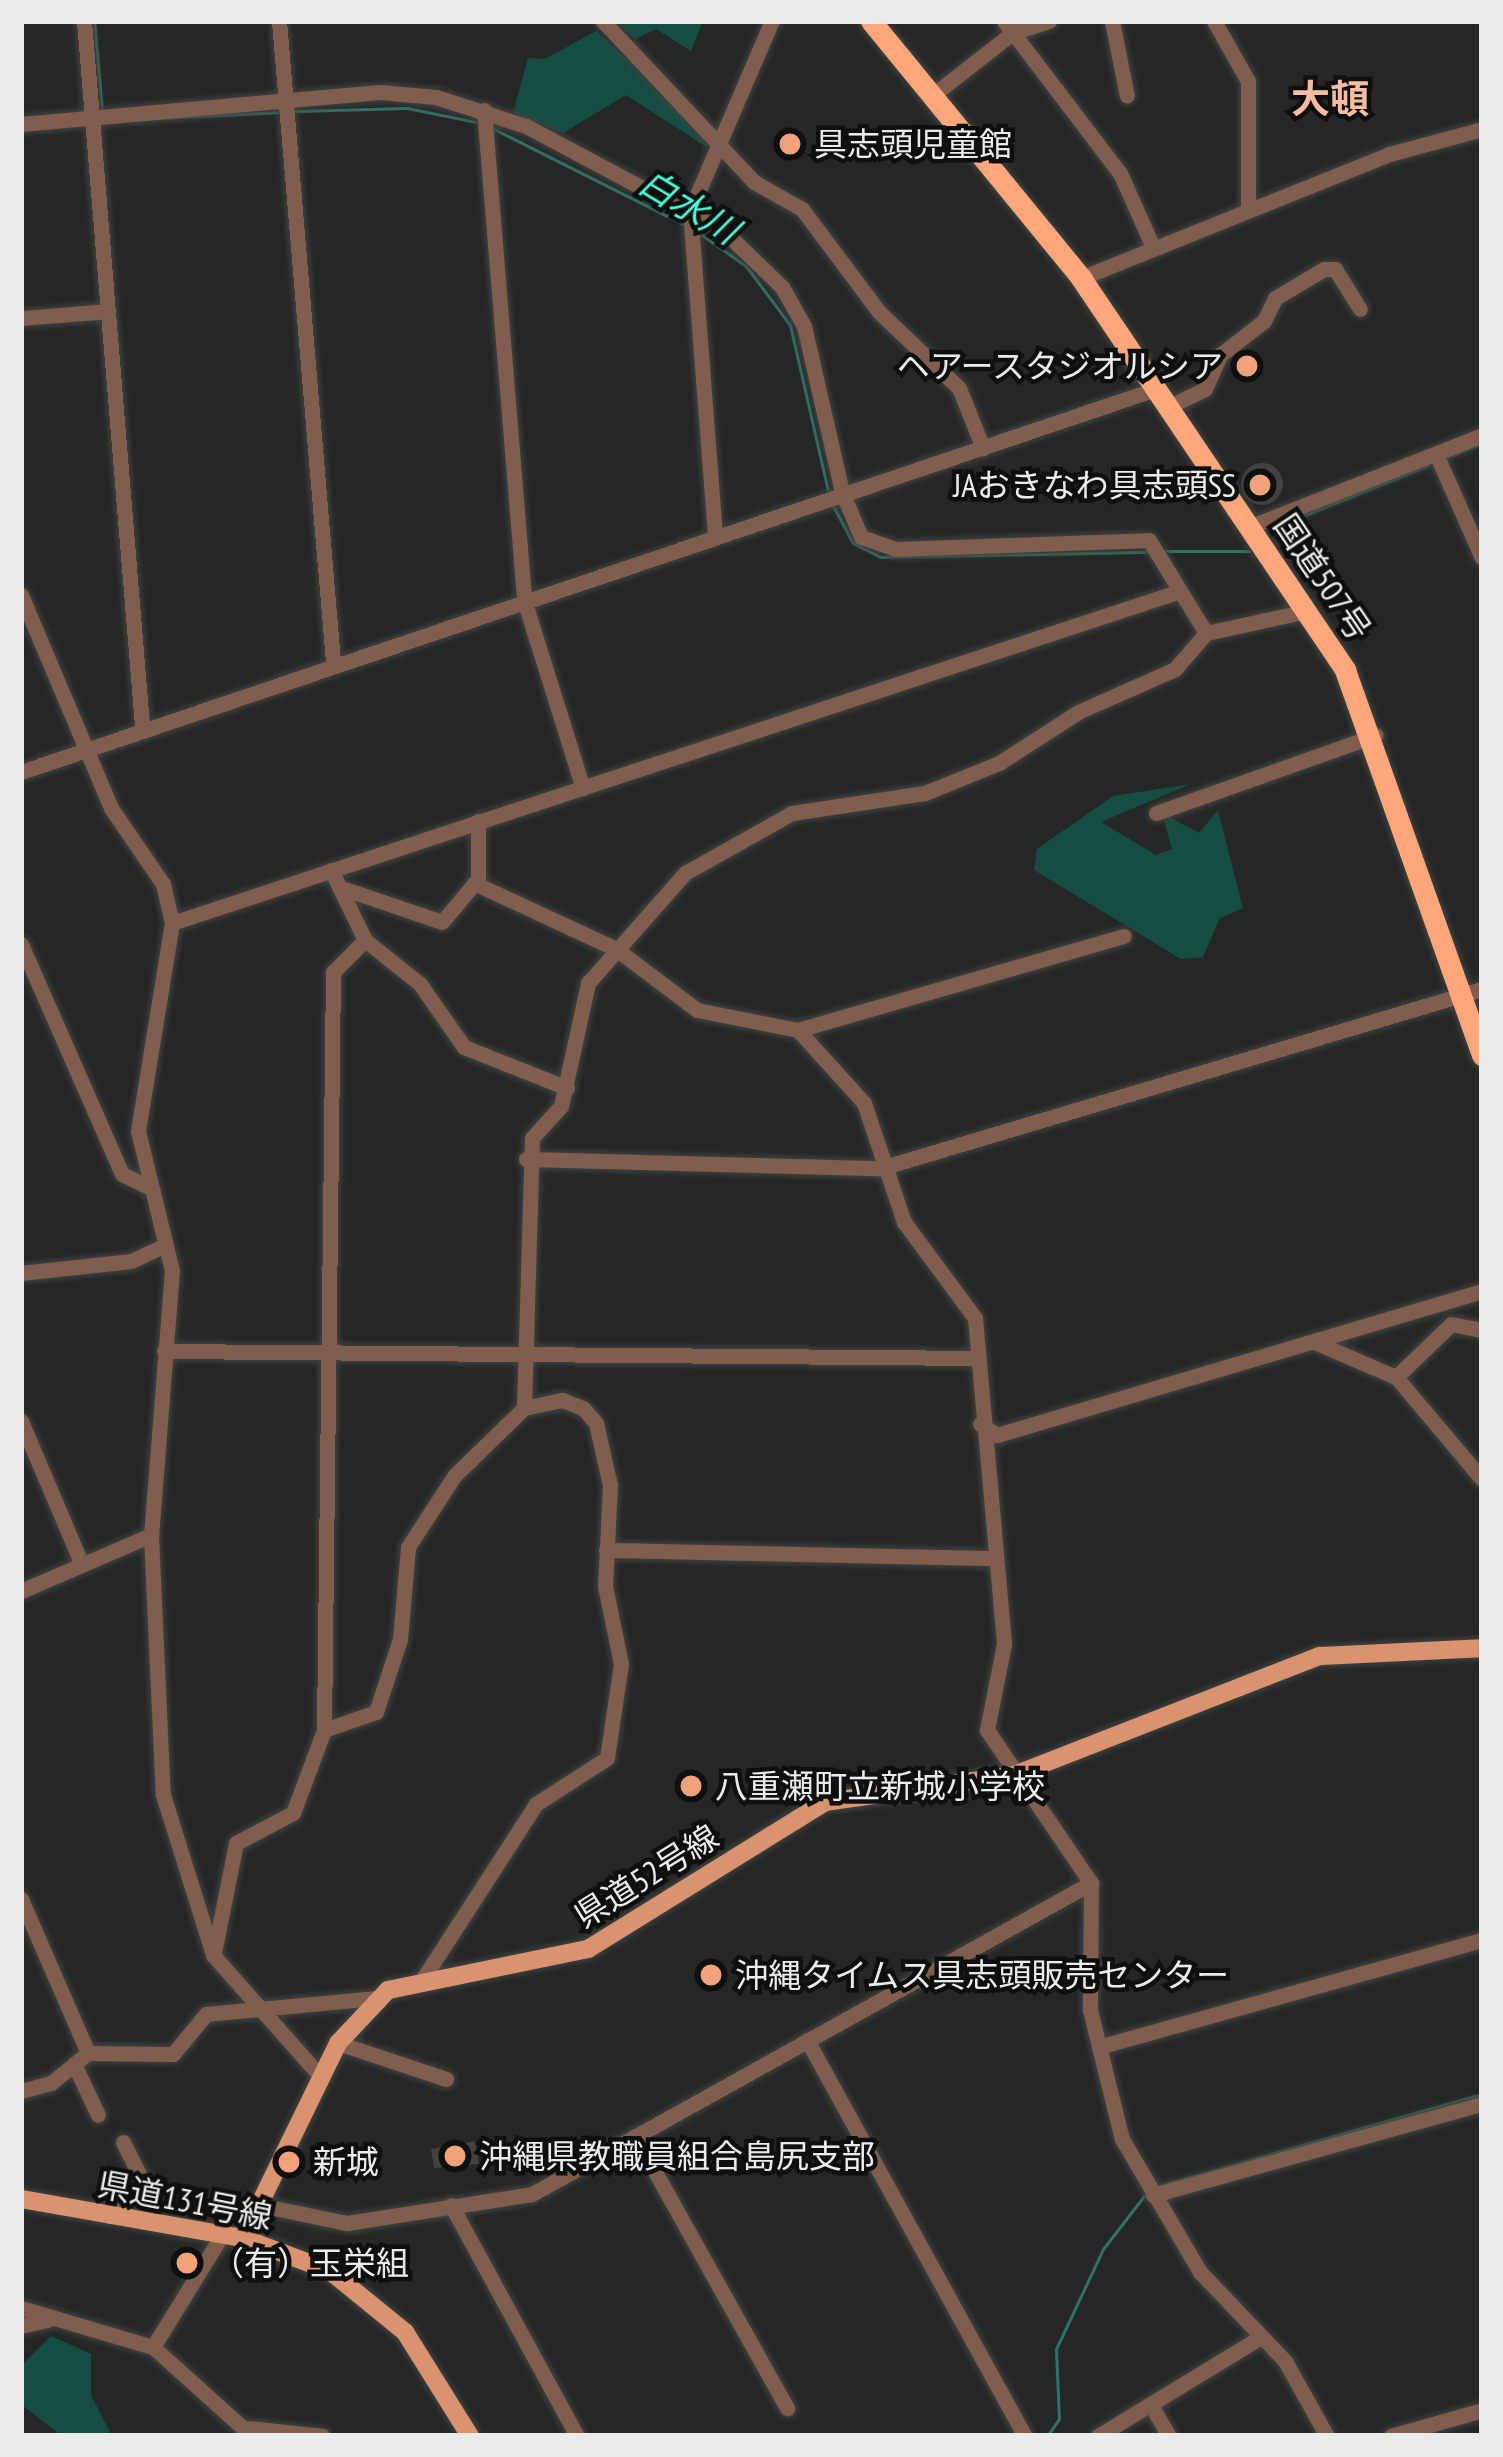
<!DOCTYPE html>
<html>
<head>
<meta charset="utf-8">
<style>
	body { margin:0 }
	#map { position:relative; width:1503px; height:2457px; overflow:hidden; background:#242726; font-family:"PT Sans Narrow","Noto Sans JP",sans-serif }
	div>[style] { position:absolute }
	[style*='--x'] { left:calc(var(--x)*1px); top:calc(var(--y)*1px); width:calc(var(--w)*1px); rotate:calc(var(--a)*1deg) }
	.green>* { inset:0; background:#144e43 }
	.stream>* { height:3px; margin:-1.5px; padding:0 1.5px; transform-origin:1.5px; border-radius:1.5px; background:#2f7264 }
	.building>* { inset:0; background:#3f4241 }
	.round { border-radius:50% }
	.roads { filter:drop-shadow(0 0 3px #404342) drop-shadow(0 0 3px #404342) }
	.minor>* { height:15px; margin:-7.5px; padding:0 7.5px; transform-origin:7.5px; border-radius:7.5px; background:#805d4c }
	.major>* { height:18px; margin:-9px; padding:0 9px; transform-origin:9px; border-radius:9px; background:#db926e }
	.highway>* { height:21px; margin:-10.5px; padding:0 10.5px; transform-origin:10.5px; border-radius:10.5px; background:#ffa77b }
	.dots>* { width:33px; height:33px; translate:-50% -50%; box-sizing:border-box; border:6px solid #0e100f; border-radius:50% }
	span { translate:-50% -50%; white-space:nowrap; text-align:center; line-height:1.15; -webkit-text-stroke:9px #0e100f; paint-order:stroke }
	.poi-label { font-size:33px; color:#eaeceb }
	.left { translate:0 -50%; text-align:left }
	.right { translate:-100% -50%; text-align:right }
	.street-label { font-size:33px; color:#eaeceb }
	.water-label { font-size:36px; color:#4dffdd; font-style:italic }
	.quarter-label { font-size:39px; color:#f8bc9f; font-weight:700 }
	.frame { position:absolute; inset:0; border:24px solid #eaeceb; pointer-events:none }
</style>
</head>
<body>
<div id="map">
	<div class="green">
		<i style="clip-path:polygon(703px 21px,691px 51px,656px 29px,635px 39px,617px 23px)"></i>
		<i style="clip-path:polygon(596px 31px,714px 138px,705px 146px,626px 95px,563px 133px,513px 113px,528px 58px,545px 59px)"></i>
		<i style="clip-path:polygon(1191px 784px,1101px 822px,1156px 855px,1172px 849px,1162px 813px,1199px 833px,1218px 810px,1243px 908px,1220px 918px,1203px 957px,1181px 959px,1034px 870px,1037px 849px,1113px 796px)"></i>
		<i style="clip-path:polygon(51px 2336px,91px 2354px,91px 2395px,112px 2436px,62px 2436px,21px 2404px,21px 2366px)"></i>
	</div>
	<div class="stream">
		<i style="--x:94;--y:21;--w:90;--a:84.9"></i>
		<i style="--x:295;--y:111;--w:112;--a:-1.5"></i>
		<i style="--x:407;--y:108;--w:76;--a:11.5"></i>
		<i style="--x:103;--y:121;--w:177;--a:-2.9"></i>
		<i style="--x:490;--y:127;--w:218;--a:26.7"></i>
		<i style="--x:699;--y:233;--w:57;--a:35.1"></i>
		<i style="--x:746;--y:266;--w:74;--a:53.3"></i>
		<i style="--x:790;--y:325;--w:170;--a:77.1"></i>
		<i style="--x:1445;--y:458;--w:40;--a:-22"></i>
		<i style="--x:833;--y:506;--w:42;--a:61.6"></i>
		<i style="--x:853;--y:543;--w:30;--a:27"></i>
		<i style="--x:880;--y:557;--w:271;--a:-1.1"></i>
		<i style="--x:1273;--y:528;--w:176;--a:-22"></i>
		<i style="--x:1160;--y:551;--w:89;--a:0"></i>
		<i style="--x:1155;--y:2187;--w:340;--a:-15.9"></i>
		<i style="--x:1047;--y:2436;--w:21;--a:-55"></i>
		<i style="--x:1059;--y:2419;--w:70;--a:-92.5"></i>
		<i style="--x:1056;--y:2349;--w:110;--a:-64.8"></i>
		<i style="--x:1103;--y:2249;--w:72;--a:-52.3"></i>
	</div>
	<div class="building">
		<i class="round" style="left:1241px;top:463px;width:42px;height:42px"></i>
		<i style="clip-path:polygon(475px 2141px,479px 2164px,434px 2168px,431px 2149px)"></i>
	</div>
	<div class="roads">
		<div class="minor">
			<i style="--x:84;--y:21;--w:706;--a:85.29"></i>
			<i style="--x:279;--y:21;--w:643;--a:85.18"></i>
			<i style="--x:603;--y:21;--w:221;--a:46.8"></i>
			<i style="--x:754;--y:182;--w:55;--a:29.4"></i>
			<i style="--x:802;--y:209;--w:129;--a:53.2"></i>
			<i style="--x:879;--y:312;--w:110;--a:43.5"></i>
			<i style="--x:959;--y:388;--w:65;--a:68.2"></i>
			<i style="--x:1004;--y:21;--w:191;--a:52.7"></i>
			<i style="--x:1120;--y:173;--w:81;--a:66"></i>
			<i style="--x:1112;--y:21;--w:76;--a:78.7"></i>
			<i style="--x:1214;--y:21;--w:69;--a:60.5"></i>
			<i style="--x:1248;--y:81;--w:128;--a:90"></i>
			<i style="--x:933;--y:95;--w:100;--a:-38.1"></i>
			<i style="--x:1012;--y:33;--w:39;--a:-18"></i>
			<i style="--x:484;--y:110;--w:492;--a:85.3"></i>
			<i style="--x:524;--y:600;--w:197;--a:72.6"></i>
			<i style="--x:21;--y:124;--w:360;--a:-5.1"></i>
			<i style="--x:380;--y:92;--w:56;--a:5.1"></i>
			<i style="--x:436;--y:97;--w:95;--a:17.9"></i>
			<i style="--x:526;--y:126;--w:227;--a:28.1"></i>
			<i style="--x:726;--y:233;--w:78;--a:44"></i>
			<i style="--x:782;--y:287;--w:45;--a:60.6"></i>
			<i style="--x:804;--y:326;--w:170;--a:77.1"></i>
			<i style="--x:842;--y:492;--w:49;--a:67.1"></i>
			<i style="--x:861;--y:537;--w:36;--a:19"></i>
			<i style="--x:895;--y:549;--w:254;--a:-2"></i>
			<i style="--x:1149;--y:540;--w:109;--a:58.5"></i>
			<i style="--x:1081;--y:278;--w:332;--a:-21.9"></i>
			<i style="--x:1389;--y:154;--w:96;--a:-15"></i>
			<i style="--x:21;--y:318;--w:87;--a:-4.6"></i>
			<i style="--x:1168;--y:407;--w:41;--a:-25.9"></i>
			<i style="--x:1205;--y:389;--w:37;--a:-66"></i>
			<i style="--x:1220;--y:355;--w:56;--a:-37.7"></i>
			<i style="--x:1264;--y:321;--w:25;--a:-64"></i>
			<i style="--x:1275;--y:298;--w:57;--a:-30.6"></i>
			<i style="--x:1324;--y:269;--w:11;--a:0"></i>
			<i style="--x:1335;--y:269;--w:47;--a:58"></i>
			<i style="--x:1437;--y:456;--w:111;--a:66.2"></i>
			<i style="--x:1249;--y:527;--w:251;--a:-21.5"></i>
			<i style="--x:715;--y:535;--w:325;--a:-94.4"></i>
			<i style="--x:690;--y:211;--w:207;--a:-66.7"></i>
			<i style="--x:21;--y:595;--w:231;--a:67.1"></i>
			<i style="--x:111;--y:808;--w:92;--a:55.6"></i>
			<i style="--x:163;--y:884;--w:40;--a:77"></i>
			<i style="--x:172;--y:923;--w:211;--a:99.3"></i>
			<i style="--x:138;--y:1131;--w:143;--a:76.3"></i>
			<i style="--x:172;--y:1270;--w:266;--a:94.5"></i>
			<i style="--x:151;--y:1535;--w:260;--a:87.4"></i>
			<i style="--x:163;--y:1795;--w:168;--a:72.6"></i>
			<i style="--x:213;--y:1955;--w:163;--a:48.5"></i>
			<i style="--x:21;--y:772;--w:1198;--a:-18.65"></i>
			<i style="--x:1156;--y:813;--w:233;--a:-19.5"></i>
			<i style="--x:331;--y:870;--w:78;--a:64.1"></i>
			<i style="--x:365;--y:940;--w:70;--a:38.7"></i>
			<i style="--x:420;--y:984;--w:77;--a:55.1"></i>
			<i style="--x:464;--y:1047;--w:111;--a:21.7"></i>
			<i style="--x:474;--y:883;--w:157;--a:24.9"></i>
			<i style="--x:616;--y:949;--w:101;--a:37"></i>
			<i style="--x:697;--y:1010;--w:103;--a:11.2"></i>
			<i style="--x:798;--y:1030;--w:98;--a:47.9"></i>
			<i style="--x:864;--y:1103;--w:126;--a:71.4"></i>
			<i style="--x:904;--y:1222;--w:119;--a:53.5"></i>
			<i style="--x:975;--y:1318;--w:327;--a:84.9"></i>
			<i style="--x:1004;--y:1644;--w:88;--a:101.2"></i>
			<i style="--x:987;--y:1730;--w:185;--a:55.8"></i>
			<i style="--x:1091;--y:1883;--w:127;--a:90.5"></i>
			<i style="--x:1090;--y:2010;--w:133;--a:76.1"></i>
			<i style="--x:1122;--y:2139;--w:154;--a:59.6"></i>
			<i style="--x:1200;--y:2272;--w:123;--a:46.3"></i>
			<i style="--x:1285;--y:2361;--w:86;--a:60.8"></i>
			<i style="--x:345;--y:889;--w:102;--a:18.8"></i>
			<i style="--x:442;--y:922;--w:56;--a:-50.1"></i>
			<i style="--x:478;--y:879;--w:58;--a:-90"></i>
			<i style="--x:172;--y:923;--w:1058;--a:-18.23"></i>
			<i style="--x:21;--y:944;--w:251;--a:66.3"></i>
			<i style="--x:122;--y:1174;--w:32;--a:26"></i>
			<i style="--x:798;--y:1030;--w:339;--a:-16.1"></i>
			<i style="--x:526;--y:1159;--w:355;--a:1.5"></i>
			<i style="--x:881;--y:1168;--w:627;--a:-16.59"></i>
			<i style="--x:21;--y:1273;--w:111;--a:-6.2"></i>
			<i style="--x:131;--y:1261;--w:38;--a:-25"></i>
			<i style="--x:1451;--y:1324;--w:32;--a:11"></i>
			<i style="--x:1317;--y:1343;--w:86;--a:23.3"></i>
			<i style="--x:1396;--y:1377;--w:133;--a:49.9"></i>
			<i style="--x:164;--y:1351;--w:812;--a:0.49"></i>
			<i style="--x:1396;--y:1377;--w:76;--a:-43.9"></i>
			<i style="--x:524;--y:1408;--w:270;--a:-88.3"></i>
			<i style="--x:532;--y:1138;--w:43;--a:-47.8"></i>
			<i style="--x:561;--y:1106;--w:126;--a:-77.6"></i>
			<i style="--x:588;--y:983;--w:147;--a:-48.6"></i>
			<i style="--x:685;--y:873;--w:123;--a:-29.3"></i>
			<i style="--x:792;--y:813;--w:134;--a:-8.6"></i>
			<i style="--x:925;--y:793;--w:80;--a:-22.1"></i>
			<i style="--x:999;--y:763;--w:94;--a:-32.8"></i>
			<i style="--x:1078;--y:712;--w:106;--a:-23.9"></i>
			<i style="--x:1175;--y:669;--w:48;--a:-49.3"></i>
			<i style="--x:1206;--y:633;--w:103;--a:-12.3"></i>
			<i style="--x:21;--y:1421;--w:156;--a:67"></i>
			<i style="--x:980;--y:1424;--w:20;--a:33"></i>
			<i style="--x:997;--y:1435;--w:506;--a:-16.54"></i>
			<i style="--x:606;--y:1550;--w:386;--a:1.2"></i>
			<i style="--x:21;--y:1591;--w:142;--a:-23.3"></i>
			<i style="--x:324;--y:1730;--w:55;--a:-19.1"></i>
			<i style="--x:376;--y:1712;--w:77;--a:-71.8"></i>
			<i style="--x:400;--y:1639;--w:92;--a:-85"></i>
			<i style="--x:408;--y:1547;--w:86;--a:-56.9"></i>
			<i style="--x:455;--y:1475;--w:96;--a:-44.2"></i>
			<i style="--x:524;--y:1408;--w:39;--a:-12"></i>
			<i style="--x:562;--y:1400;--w:22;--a:21"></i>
			<i style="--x:583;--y:1408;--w:20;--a:49"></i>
			<i style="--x:596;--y:1423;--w:64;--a:77.3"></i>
			<i style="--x:610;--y:1485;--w:101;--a:92.8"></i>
			<i style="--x:605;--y:1586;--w:80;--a:78.4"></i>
			<i style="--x:621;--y:1664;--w:95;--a:98.5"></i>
			<i style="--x:607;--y:1758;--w:85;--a:147.1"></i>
			<i style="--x:536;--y:1804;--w:208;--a:122.9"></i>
			<i style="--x:21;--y:1899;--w:168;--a:66.5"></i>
			<i style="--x:214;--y:1953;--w:112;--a:-78.7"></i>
			<i style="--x:236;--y:1843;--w:64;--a:-27.8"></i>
			<i style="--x:293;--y:1813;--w:89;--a:-69.5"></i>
			<i style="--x:324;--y:1730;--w:758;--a:-89.32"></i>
			<i style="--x:333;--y:972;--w:45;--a:-45"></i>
			<i style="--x:807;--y:2040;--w:452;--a:61.2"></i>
			<i style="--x:338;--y:2043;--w:114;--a:18.4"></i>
			<i style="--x:1102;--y:2046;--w:395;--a:-15.6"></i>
			<i style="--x:74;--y:2064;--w:56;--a:64.8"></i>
			<i style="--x:21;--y:2091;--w:31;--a:-15"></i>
			<i style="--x:51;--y:2083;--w:48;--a:-39"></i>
			<i style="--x:88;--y:2053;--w:85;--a:0.7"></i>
			<i style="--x:173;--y:2054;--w:52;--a:-50.5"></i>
			<i style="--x:206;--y:2014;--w:169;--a:-5.4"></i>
			<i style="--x:635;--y:2136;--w:312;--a:60.8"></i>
			<i style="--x:1153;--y:2195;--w:341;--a:-15.5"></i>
			<i style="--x:255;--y:2204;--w:94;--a:11.7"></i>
			<i style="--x:347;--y:2223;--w:187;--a:-8.9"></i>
			<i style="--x:532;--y:2194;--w:640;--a:-29.09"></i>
			<i style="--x:451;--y:2205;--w:263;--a:61.4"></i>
			<i style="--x:109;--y:2216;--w:47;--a:-42.4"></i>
			<i style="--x:144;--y:2184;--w:47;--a:-116.6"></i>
			<i style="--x:21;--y:2308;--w:138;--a:16.5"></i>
			<i style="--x:153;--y:2347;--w:133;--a:42"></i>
			<i style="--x:21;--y:2326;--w:28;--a:-13"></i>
			<i style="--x:153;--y:2347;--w:132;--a:-58.4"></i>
			<i style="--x:1151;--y:2405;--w:36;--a:60"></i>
			<i style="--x:249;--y:2428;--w:74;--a:6.2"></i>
			<i style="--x:1098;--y:2436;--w:191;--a:-31.3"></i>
			<i style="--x:1391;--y:2436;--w:95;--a:-15.9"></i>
		</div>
		<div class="major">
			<i style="--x:21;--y:2199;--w:225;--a:10"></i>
			<i style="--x:243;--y:2238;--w:93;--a:20.8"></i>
			<i style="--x:330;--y:2271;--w:97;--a:39.1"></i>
			<i style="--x:405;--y:2332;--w:123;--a:58"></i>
			<i style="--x:243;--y:2238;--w:217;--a:-64"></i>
			<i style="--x:338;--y:2043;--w:73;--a:-46.7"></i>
			<i style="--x:388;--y:1990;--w:204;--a:-11.6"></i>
			<i style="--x:588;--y:1949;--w:279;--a:-31.8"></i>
			<i style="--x:825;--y:1802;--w:191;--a:-8.1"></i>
			<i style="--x:1014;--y:1775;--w:328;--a:-21.3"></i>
			<i style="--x:1320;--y:1656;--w:162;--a:-2.8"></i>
		</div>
		<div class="highway">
			<i style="--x:871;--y:21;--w:332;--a:50.7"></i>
			<i style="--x:1081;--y:278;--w:473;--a:56"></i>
			<i style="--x:1345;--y:670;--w:409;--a:70.4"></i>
		</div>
	</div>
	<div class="dots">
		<i style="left:790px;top:144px;background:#f1a27b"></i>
		<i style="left:1247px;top:366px;background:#f1a27b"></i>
		<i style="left:1260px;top:485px;background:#f1a27b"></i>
		<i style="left:691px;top:1786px;background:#f1a27b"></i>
		<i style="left:711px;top:1975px;background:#f1a27b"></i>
		<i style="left:455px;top:2156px;background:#f1a27b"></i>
		<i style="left:289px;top:2162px;background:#f1a27b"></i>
		<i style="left:187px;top:2263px;background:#f1a27b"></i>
	</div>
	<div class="poi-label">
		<span class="left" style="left:814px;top:144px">具志頭児童館</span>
		<span class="right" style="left:1223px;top:366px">ヘアースタジオルシア</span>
		<span class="right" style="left:1236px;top:485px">JAおきなわ具志頭SS</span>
		<span class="left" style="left:715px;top:1786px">八重瀬町立新城小学校</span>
		<span class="left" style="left:735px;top:1975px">沖縄タイムス具志頭販売センター</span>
		<span class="left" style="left:479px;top:2156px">沖縄県教職員組合島尻支部</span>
		<span class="left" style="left:313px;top:2162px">新城</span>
		<span class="left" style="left:211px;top:2263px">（有）玉栄組</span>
	</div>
	<div class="street-label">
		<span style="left:1323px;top:577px;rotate:56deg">国道507号</span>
		<span style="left:646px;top:1876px;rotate:-32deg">県道52号線</span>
		<span style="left:185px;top:2200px;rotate:11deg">県道131号線</span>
	</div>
	<div class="water-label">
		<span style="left:689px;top:206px;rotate:31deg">白水川</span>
	</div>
	<div class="quarter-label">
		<span style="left:1330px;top:99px">大頓</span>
	</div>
	<div class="frame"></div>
</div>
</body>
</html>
